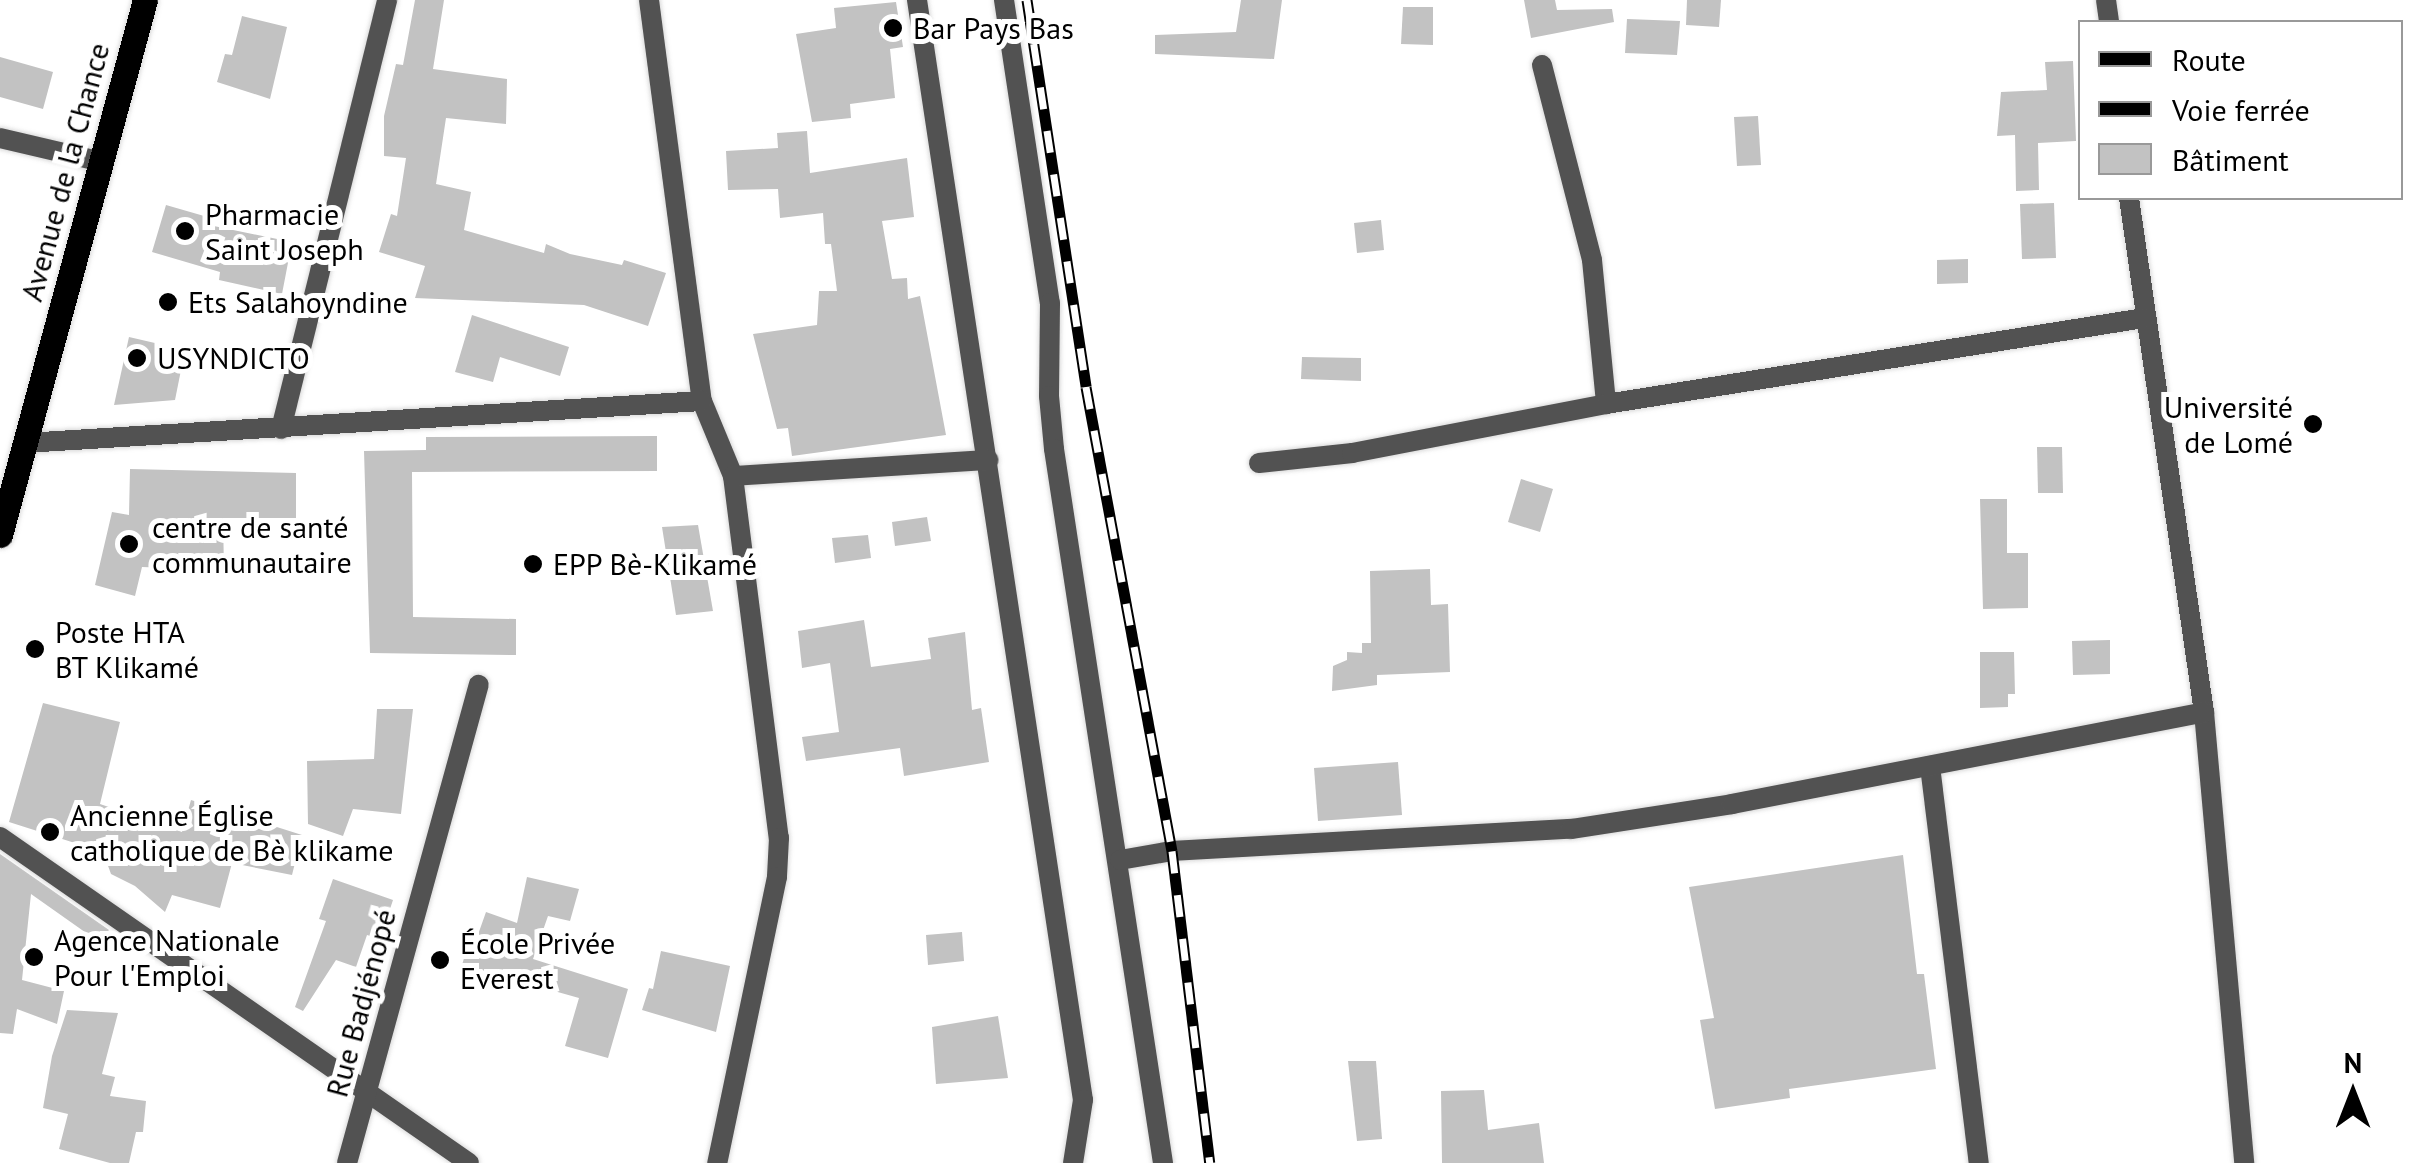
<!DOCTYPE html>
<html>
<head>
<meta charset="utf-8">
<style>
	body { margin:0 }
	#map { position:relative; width:2423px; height:1163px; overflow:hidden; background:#fff; font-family:"PT Sans",sans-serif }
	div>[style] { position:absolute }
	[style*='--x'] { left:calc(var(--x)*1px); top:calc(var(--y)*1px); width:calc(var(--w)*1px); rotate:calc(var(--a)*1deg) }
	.building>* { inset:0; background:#c2c2c2 }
	.roads { filter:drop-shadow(0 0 2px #dbdbdb) drop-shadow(0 0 2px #dbdbdb) }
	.street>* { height:20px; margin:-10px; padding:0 10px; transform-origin:10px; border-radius:10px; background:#525252 }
	.primary>* { height:25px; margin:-12.5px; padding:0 12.5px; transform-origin:12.5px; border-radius:12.5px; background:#000 }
	.rail>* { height:11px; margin-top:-5.5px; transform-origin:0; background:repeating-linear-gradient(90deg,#fff 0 22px,#000 0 44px); box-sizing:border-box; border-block:2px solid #000 }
	.dots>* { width:28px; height:28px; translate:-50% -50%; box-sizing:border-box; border:5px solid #fff; border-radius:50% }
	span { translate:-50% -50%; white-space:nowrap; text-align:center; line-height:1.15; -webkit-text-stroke:10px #fff; paint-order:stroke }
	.poi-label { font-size:30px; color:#000 }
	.left { translate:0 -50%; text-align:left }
	.right { translate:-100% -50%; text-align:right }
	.street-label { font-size:30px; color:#000 }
	.legend { position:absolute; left:2078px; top:20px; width:325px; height:180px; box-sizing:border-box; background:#fff; border:2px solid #999; margin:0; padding:12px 18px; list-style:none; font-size:30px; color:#000 }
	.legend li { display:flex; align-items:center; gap:20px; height:50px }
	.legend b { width:50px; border:2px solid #999 }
	.north { position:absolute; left:2303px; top:1043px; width:100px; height:100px; -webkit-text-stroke:8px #fff; paint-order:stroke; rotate:0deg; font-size:28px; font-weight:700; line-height:40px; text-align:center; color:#000 }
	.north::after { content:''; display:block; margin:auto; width:35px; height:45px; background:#000; clip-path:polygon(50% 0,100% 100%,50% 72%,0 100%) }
</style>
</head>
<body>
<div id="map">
	<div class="building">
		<i style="clip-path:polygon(415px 0,444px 0,433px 69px,507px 79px,506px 124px,446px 118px,436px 184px,471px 192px,464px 230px,544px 253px,546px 244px,570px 254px,622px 265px,624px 260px,666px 273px,648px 326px,584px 305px,415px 298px,425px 266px,379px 252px,391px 214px,397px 216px,406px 158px,384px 156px,384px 116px,396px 64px,403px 65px)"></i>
		<i style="clip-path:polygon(1241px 0,1282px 0,1274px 59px,1155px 54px,1155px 35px,1236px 32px)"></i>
		<i style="clip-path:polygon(1524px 0,1555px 0,1557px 10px,1612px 9px,1614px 22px,1531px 38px)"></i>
		<i style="clip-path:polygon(1687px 0,1721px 0,1719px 27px,1686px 25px)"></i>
		<i style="clip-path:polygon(896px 2px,903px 47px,890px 49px,895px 98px,850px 104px,851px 118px,812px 122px,796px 34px,836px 28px,834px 8px)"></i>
		<i style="clip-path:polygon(1403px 7px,1433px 7px,1433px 45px,1401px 44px)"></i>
		<i style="clip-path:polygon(242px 16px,287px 27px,270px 99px,217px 82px,225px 54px,232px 55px)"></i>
		<i style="clip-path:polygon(1627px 19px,1680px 21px,1677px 55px,1625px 53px)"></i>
		<i style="clip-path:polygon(0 57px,53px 72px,43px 109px,0 97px)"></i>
		<i style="clip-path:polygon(2073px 61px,2076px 141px,2038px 143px,2039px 190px,2016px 191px,2015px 135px,1997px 136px,2001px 92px,2047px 90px,2045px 62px)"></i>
		<i style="clip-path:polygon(1758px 116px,1761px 165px,1737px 166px,1734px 117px)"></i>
		<i style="clip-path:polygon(807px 131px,810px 173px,907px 158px,914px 217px,882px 221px,892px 279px,907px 278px,908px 299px,920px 296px,946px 435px,792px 456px,788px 428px,777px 429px,753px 334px,817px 325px,819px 291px,837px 291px,831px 244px,825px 244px,823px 213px,780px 218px,778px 189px,728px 190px,726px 151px,778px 148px,777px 133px)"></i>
		<i style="clip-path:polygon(2054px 203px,2056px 258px,2022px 259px,2020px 204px)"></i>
		<i style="clip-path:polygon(166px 205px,211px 218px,209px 225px,292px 242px,282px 294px,219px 280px,220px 272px,152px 252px)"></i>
		<i style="clip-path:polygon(1381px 220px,1384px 250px,1357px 253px,1354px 223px)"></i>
		<i style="clip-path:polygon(1968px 259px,1968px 283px,1937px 284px,1937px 260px)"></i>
		<i style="clip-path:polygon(472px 315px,569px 347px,560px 376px,500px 357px,493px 382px,455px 372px)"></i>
		<i style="clip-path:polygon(129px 337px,185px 350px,175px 400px,114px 405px)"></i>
		<i style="clip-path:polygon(1302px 357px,1361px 358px,1361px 381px,1301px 379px)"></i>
		<i style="clip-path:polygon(657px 436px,657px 471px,412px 472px,413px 617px,516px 619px,516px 655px,370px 653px,364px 451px,426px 450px,426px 437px)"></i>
		<i style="clip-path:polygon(2037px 447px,2062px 447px,2063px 493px,2038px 493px)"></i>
		<i style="clip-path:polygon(130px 469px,296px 473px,296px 518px,223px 518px,224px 570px,142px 567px,135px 596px,95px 585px,112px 512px,129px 515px)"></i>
		<i style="clip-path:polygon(1521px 479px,1553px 489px,1540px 532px,1508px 522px)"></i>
		<i style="clip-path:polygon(1980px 499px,2007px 499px,2007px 553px,2028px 553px,2028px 608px,1983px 609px)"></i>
		<i style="clip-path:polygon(927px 517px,931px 541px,895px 546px,892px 522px)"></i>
		<i style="clip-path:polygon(698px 525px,713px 611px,676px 615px,662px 527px)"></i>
		<i style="clip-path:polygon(868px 535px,871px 558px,835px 563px,832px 538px)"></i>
		<i style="clip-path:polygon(1430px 569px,1431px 605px,1448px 604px,1450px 672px,1377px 675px,1377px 685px,1332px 691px,1333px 666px,1347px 660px,1347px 652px,1362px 653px,1362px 643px,1371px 643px,1370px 571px)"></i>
		<i style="clip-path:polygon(864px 620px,871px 667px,931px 659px,928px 638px,965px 632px,972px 710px,981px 708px,989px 762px,904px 776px,900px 748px,806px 761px,802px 737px,839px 732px,830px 663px,802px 668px,798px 631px)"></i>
		<i style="clip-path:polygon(2110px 640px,2110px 674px,2073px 675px,2072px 641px)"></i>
		<i style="clip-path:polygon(1980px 652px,2014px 652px,2015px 694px,2008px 694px,2008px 707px,1980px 708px)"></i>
		<i style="clip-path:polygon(43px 703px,120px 722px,100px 804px,182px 832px,191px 800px,302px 835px,292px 875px,232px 863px,220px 908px,172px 895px,165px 912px,135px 886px,111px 874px,103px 852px,9px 822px)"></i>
		<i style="clip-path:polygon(377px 709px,413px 709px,401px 814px,353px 809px,343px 836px,308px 824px,307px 761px,374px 759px)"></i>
		<i style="clip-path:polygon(1398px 762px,1402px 815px,1318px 821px,1314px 768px)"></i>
		<i style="clip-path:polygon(0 854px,109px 930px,99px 942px,31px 894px,22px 980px,64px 991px,57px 1024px,17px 1009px,13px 1034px,0 1033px)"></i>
		<i style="clip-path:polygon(1903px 855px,1917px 974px,1924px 974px,1936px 1069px,1789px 1089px,1790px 1098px,1715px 1109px,1700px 1020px,1714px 1018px,1689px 887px)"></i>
		<i style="clip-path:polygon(527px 877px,579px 889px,570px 921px,548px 916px,533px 959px,628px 989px,608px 1058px,565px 1046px,579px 998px,462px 965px,469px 941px,475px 943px,486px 912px,517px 923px)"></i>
		<i style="clip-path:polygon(333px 879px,393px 900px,380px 939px,367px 935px,356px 967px,336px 960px,303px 1011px,295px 1007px,326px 921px,319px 919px)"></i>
		<i style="clip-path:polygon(962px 932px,964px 961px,928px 965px,926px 935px)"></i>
		<i style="clip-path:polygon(661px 951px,730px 966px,716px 1032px,642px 1010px,649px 988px,653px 989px)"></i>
		<i style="clip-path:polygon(67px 1010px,118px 1013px,102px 1074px,115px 1077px,110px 1096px,146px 1101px,143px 1132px,136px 1132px,129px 1163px,110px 1163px,59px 1149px,68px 1114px,43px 1108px,52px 1056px)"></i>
		<i style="clip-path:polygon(998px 1016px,1008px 1078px,936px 1084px,932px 1027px)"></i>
		<i style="clip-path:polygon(1348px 1061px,1376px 1061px,1382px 1139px,1357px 1141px)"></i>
		<i style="clip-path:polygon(1484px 1090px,1488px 1130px,1539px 1123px,1544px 1163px,1442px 1163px,1441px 1091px)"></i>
	</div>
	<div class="roads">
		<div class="street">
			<i style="--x:649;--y:0;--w:404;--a:82.5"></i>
			<i style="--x:702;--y:401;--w:81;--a:67.5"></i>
			<i style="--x:733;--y:476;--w:365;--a:82.8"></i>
			<i style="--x:779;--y:838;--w:39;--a:93"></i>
			<i style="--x:777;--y:877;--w:292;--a:101.8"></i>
			<i style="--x:917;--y:0;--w:1112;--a:81.42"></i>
			<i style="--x:1083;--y:1100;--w:64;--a:99"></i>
			<i style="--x:1004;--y:0;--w:306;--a:81.4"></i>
			<i style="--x:1050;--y:303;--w:93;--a:90.6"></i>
			<i style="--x:1049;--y:396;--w:53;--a:84.6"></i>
			<i style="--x:1054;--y:449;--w:722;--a:81.32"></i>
			<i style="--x:2106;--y:0;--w:22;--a:82"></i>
			<i style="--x:1542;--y:65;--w:201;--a:75.6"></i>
			<i style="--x:1592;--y:260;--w:145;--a:84.4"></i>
			<i style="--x:0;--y:138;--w:105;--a:13.2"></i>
			<i style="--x:2129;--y:198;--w:519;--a:81.7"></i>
			<i style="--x:2204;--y:712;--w:453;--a:84.9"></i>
			<i style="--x:281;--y:429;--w:442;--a:-76.1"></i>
			<i style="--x:25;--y:443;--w:678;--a:-3.55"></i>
			<i style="--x:1259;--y:463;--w:94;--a:-6.1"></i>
			<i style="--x:1352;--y:453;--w:259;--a:-10.9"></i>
			<i style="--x:1606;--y:404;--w:545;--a:-9.08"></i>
			<i style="--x:733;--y:476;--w:256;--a:-3.6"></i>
			<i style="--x:1930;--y:766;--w:400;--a:83"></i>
			<i style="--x:0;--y:837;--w:571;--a:34.8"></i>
			<i style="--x:1120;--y:860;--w:53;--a:-9.8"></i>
			<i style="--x:1172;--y:851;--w:400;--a:-3.2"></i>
			<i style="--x:1571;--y:829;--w:163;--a:-8.8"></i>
			<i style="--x:1732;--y:804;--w:481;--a:-11"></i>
			<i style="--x:347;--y:1163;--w:496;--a:-74.6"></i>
		</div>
		<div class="primary">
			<i style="--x:0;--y:535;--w:554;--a:-74.84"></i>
		</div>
	</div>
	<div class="rail">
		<i style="--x:1027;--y:0;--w:391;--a:81.3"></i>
		<i style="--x:1086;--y:387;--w:472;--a:79.5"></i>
		<i style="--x:1172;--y:851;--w:314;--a:83.1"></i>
	</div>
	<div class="dots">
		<i style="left:893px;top:28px;background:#000"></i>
		<i style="left:185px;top:231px;background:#000"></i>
		<i style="left:168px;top:302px;background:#000"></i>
		<i style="left:137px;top:358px;background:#000"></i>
		<i style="left:2313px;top:424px;background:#000"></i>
		<i style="left:129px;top:544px;background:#000"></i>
		<i style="left:533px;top:564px;background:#000"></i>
		<i style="left:35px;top:649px;background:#000"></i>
		<i style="left:50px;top:832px;background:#000"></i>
		<i style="left:34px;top:957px;background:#000"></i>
		<i style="left:440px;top:960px;background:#000"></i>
	</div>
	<div class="poi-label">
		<span class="left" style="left:913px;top:28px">Bar Pays Bas</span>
		<span class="left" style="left:205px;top:231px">Pharmacie<br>Saint Joseph</span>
		<span class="left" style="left:188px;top:302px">Ets Salahoyndine</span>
		<span class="left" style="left:157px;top:358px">USYNDICTO</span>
		<span class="right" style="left:2293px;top:424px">Université<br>de Lomé</span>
		<span class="left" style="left:152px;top:544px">centre de santé<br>communautaire</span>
		<span class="left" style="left:553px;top:564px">EPP Bè-Klikamé</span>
		<span class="left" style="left:55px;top:649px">Poste HTA<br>BT Klikamé</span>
		<span class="left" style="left:70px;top:832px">Ancienne Église<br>catholique de Bè klikame</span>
		<span class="left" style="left:54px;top:957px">Agence Nationale<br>Pour l'Emploi</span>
		<span class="left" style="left:460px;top:960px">École Privée<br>Everest</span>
	</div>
	<div class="street-label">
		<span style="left:65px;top:172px;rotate:-75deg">Avenue de la Chance</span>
		<span style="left:361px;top:1003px;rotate:-75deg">Rue Badjénopé</span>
	</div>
	<ul class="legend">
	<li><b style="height:12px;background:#000"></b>Route</li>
	<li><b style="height:12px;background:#000"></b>Voie ferrée</li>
	<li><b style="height:28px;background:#c2c2c2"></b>Bâtiment</li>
	</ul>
	<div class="north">N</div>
</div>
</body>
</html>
